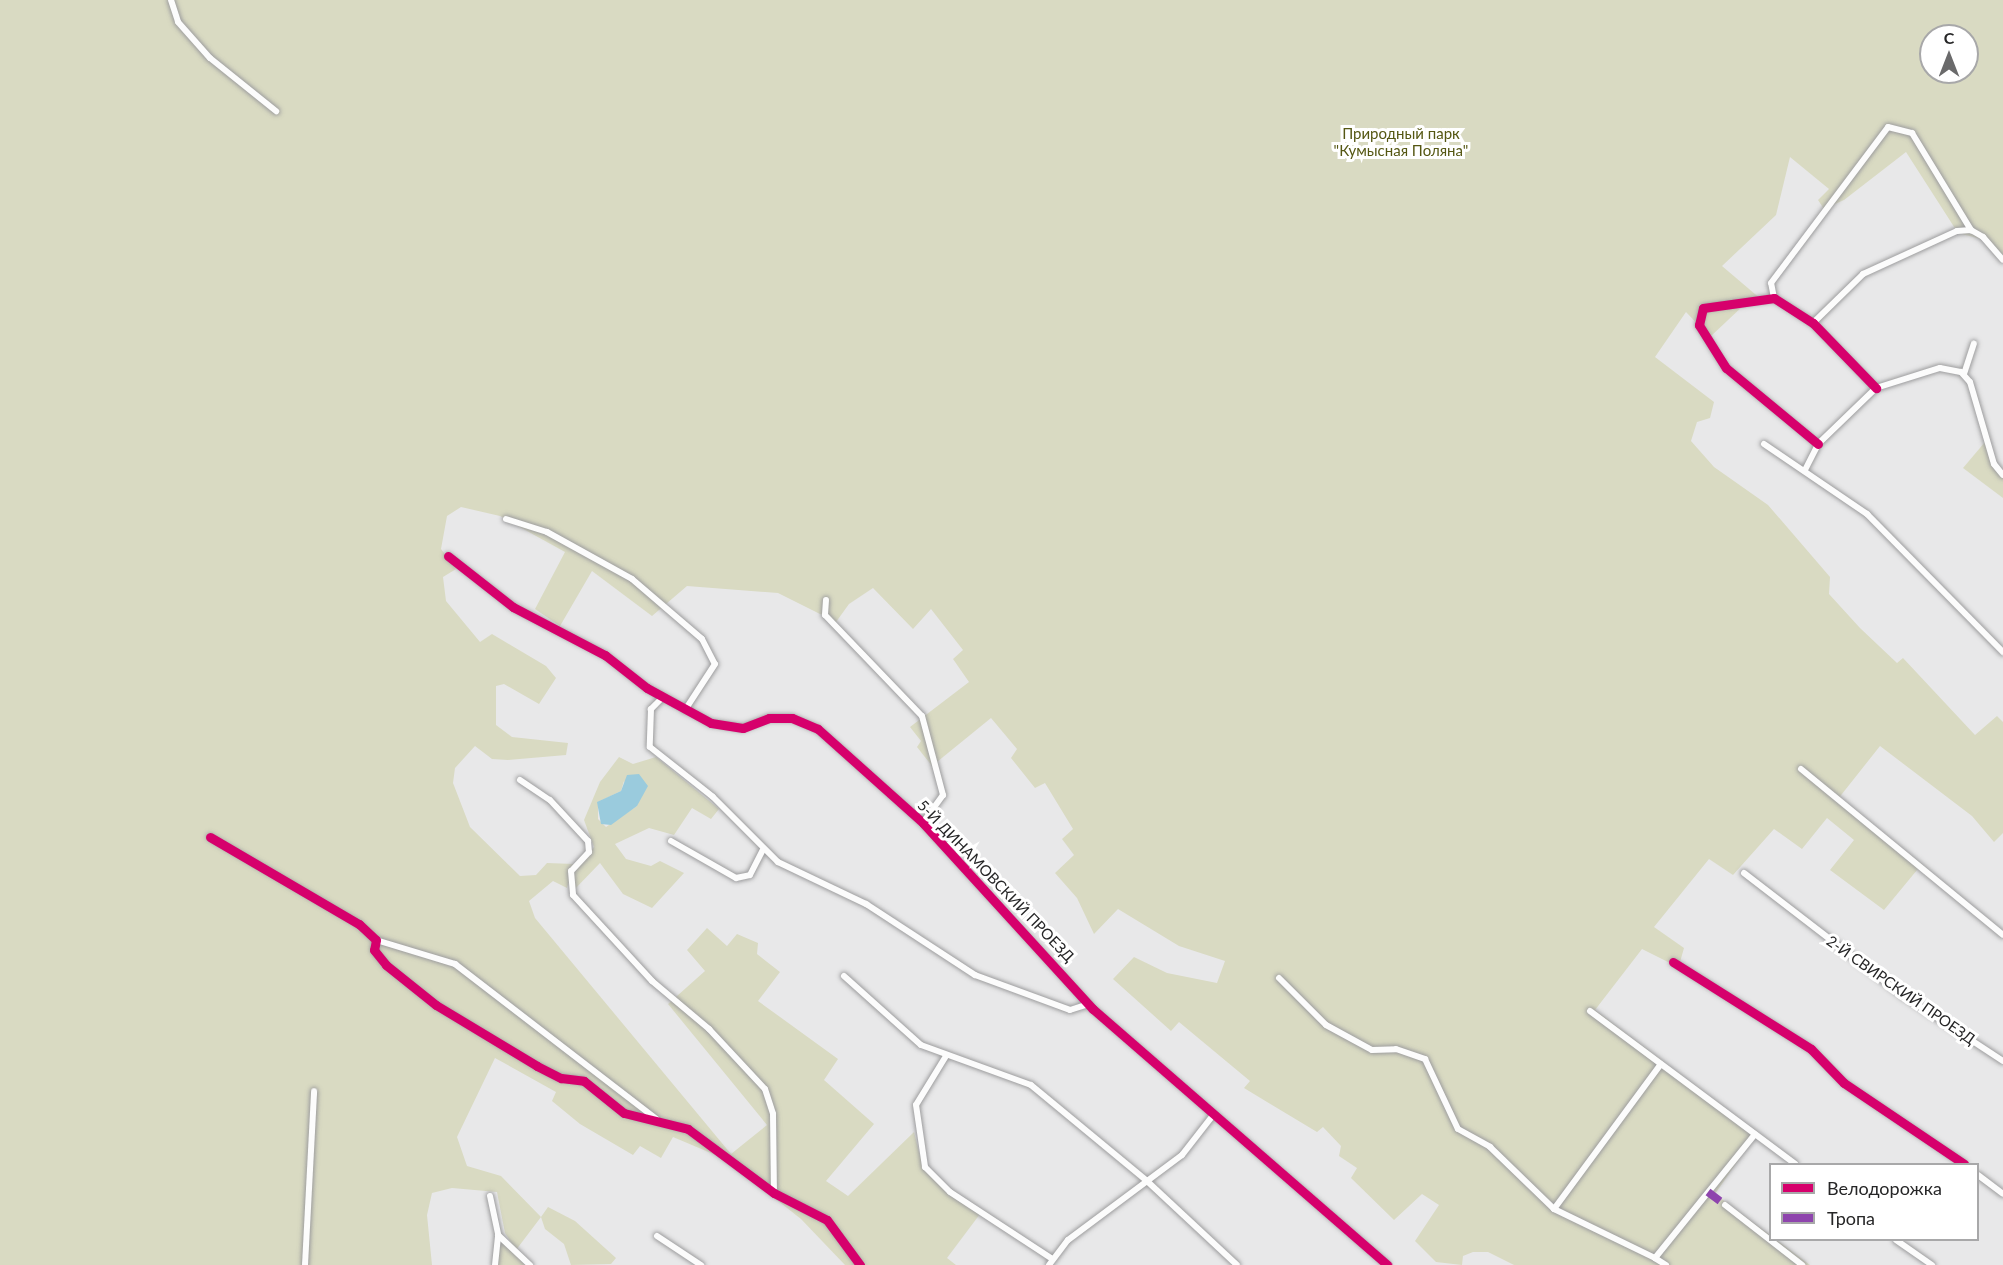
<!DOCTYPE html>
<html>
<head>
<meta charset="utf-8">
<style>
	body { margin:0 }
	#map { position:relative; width:2003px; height:1265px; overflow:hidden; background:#e8e8e9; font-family:Lato,sans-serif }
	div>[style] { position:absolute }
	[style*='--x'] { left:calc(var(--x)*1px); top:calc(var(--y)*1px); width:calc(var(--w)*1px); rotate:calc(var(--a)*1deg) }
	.green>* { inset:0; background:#d9dac2 }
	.water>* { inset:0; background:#9acbdd }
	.roads { filter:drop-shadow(0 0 2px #9d9d9e) drop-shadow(0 0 2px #9d9d9e) }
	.minor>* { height:6px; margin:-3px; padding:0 3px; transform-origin:3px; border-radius:3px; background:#fcfcfc }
	.quiet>* { height:8px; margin-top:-4px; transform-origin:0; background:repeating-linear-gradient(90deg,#8e44ad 0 15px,transparent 0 23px) }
	.cycleway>* { height:9px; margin:-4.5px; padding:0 4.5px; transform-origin:4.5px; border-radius:4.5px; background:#d6006c }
	span { translate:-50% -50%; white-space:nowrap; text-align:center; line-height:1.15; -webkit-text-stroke:6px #fff; paint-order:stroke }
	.park-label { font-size:15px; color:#555713 }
	.street-label { font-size:15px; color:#262627 }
	.legend { position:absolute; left:1769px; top:1163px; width:210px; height:78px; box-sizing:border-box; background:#fff; border:2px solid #a8a8a9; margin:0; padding:8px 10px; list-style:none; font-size:18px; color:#262627 }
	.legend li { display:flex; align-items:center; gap:12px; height:30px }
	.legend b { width:30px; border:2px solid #a8a8a9 }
	.north { position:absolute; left:1919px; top:24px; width:60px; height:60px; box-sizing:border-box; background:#fff; border:2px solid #a8a8a9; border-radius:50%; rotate:0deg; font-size:16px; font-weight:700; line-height:24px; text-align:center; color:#262627 }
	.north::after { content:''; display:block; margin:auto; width:21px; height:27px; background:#6a6a6b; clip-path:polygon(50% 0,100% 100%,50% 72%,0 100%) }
</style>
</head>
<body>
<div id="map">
	<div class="green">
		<i style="clip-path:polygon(evenodd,0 0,2003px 0,2003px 263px,1981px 239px,1958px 233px,1906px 152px,1844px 200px,1824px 209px,1818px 200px,1829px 189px,1790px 157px,1776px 215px,1722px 266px,1762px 300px,1744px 305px,1710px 337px,1686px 312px,1655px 357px,1714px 402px,1710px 418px,1697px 422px,1691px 441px,1714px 467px,1768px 505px,1830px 577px,1829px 594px,1860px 628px,1897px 663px,1903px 658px,1975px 735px,1997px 716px,2003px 722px,2003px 833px,1994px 842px,1972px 816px,1880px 746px,1838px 799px,1922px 864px,1884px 910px,1830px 870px,1854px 840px,1827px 818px,1802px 849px,1774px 829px,1733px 875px,1709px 859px,1654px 927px,1684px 948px,1680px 962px,1674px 965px,1642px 949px,1595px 1010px,1757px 1133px,1715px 1194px,1810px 1265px,1514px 1265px,1488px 1252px,1473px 1252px,1463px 1256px,1462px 1265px,1436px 1262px,1415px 1241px,1439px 1205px,1422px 1194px,1394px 1220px,1351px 1178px,1357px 1168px,1339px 1156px,1341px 1146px,1323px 1127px,1317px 1132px,1244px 1088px,1250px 1081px,1179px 1022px,1171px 1031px,1113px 979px,1134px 957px,1167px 973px,1217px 983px,1225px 961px,1179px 946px,1118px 909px,1094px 934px,1077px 898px,1055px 873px,1074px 855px,1062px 839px,1073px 829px,1045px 783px,1035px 788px,1011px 758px,1017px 749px,991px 718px,932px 766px,917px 747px,921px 741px,910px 727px,969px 682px,953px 659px,963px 650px,931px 609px,913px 629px,873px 588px,849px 604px,836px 622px,778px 593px,687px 586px,652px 616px,592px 571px,560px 626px,535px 609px,565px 552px,500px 516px,461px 507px,447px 516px,441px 549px,456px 569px,443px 577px,446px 601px,480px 642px,492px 634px,546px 666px,556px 678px,539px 704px,504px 684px,496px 686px,496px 725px,512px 737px,568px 743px,566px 755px,508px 760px,492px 759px,475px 746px,455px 768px,453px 783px,470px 827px,520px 876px,536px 875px,547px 863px,574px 864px,567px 888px,553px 881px,529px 901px,535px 918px,731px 1154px,767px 1125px,668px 1004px,705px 971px,687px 950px,707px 928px,727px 946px,737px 934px,758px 943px,757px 954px,780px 972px,758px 1001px,838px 1059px,824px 1080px,874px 1124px,826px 1181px,848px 1196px,914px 1132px,922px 1164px,948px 1194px,980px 1214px,947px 1258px,956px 1265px,845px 1265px,801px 1219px,725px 1159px,673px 1137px,661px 1158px,640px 1146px,633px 1155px,580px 1124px,552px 1101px,556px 1092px,495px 1058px,457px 1137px,467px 1166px,501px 1176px,541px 1217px,548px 1207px,575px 1221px,616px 1258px,611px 1264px,571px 1265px,564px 1244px,545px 1229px,541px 1217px,516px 1250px,505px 1233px,497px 1192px,452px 1188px,432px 1193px,427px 1215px,432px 1265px,0 1265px,0 0,1931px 36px,1967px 36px,1967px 72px,1931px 72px,1931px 36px)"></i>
		<i style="clip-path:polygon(1985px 442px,2003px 477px,2003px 498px,1963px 468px)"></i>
		<i style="clip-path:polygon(evenodd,619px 757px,633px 764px,656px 757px,719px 809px,711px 819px,692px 808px,674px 835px,649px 828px,615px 844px,626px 859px,651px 866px,660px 861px,684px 873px,652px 908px,623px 894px,600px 863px,573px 891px,573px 872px,594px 847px,584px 820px,600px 782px,619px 757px,624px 781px,637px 806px,606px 827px,598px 819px,598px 802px,621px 791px,624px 781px)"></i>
		<i style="clip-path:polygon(499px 1240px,503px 1241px,525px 1265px,496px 1265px)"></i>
	</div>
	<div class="water">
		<i style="clip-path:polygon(639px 774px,648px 786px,637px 806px,611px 825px,601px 824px,597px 802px,621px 791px,627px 775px)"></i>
	</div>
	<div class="roads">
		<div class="minor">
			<i style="--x:171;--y:0;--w:23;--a:72"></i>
			<i style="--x:178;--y:22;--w:48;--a:48.4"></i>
			<i style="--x:210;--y:58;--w:85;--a:38.8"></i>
			<i style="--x:1774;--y:298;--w:15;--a:-101"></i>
			<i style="--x:1771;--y:283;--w:195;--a:-53.1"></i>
			<i style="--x:1888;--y:127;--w:25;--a:14"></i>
			<i style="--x:1912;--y:133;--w:114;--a:58.7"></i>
			<i style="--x:1813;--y:323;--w:70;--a:-44.4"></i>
			<i style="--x:1863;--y:274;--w:103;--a:-24.6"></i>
			<i style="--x:1957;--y:231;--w:14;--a:-4"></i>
			<i style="--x:1971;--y:230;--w:14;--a:30"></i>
			<i style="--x:1983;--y:237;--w:30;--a:49"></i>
			<i style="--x:1964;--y:374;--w:32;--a:-72"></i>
			<i style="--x:1764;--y:444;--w:125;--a:34.2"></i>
			<i style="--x:1867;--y:514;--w:194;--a:45.4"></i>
			<i style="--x:1818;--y:444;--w:119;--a:-140.4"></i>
			<i style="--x:1726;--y:368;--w:51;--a:-122.1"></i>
			<i style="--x:1699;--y:325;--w:17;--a:-77"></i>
			<i style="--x:1703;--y:308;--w:72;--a:-8"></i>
			<i style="--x:1774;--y:298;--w:46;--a:32.7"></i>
			<i style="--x:1813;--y:323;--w:91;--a:45.9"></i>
			<i style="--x:1805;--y:470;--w:29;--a:-63"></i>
			<i style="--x:1818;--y:444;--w:81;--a:-44"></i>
			<i style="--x:1876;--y:388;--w:67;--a:-17.4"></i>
			<i style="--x:1940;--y:368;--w:21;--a:11"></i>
			<i style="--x:1961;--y:372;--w:13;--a:48"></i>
			<i style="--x:1970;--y:382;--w:85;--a:73.7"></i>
			<i style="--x:1994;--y:464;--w:14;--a:51"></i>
			<i style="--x:506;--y:519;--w:43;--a:17.6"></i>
			<i style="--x:547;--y:532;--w:97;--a:28.9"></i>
			<i style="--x:632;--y:579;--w:92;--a:40.6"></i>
			<i style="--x:702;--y:639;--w:28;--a:63"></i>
			<i style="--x:715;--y:664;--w:55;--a:123.1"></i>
			<i style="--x:448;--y:556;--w:83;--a:38.1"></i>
			<i style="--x:513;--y:607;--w:104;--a:27.6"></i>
			<i style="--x:605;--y:655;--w:53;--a:38.2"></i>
			<i style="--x:647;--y:688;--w:73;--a:28.7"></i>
			<i style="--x:711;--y:723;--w:32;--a:9"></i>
			<i style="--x:743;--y:728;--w:28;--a:-21"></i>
			<i style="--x:769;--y:718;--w:23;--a:0"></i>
			<i style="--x:792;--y:718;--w:28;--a:23"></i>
			<i style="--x:818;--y:729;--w:141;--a:41.8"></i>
			<i style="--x:923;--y:823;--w:252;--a:47.6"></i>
			<i style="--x:1093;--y:1009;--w:390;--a:41"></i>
			<i style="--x:826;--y:600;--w:15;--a:94"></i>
			<i style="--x:825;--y:615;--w:140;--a:46.2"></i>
			<i style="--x:922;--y:716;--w:82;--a:75.1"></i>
			<i style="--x:943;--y:795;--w:34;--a:126"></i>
			<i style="--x:662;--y:698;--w:16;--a:135"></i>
			<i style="--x:651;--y:709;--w:38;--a:92"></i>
			<i style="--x:650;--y:747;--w:80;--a:38.4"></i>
			<i style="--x:713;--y:797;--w:92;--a:45"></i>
			<i style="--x:778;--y:862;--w:98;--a:25.5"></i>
			<i style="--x:866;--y:904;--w:130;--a:33.1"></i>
			<i style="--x:975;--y:975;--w:101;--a:20.2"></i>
			<i style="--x:1070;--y:1010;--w:20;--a:-18"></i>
			<i style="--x:1801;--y:769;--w:261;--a:39.4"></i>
			<i style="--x:520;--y:780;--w:36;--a:34"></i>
			<i style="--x:550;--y:800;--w:56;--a:47.2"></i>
			<i style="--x:588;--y:841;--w:11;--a:85"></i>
			<i style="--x:589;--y:852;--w:26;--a:133"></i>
			<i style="--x:571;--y:871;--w:24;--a:85"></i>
			<i style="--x:573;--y:895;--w:117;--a:47.4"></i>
			<i style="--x:652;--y:981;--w:75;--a:40.1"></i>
			<i style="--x:709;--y:1029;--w:82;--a:47"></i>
			<i style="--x:765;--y:1089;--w:26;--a:72"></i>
			<i style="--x:773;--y:1114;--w:79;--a:89.3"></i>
			<i style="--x:210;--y:837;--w:173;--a:30.3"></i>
			<i style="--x:359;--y:924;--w:23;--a:43"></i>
			<i style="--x:376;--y:940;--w:10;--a:101"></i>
			<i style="--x:374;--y:950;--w:19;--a:51"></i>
			<i style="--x:386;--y:965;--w:64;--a:38.7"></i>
			<i style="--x:436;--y:1005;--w:118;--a:31.1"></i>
			<i style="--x:537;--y:1066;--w:27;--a:27"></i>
			<i style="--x:561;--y:1078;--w:23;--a:7"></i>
			<i style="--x:584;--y:1081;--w:51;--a:38.7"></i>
			<i style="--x:624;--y:1113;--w:66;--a:14"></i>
			<i style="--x:688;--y:1129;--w:107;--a:36.7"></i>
			<i style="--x:774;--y:1193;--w:59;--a:27"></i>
			<i style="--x:827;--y:1220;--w:56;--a:53.7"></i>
			<i style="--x:671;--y:841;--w:75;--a:29.6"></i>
			<i style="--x:736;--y:878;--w:14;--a:-12"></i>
			<i style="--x:750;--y:875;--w:28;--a:-63"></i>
			<i style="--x:1744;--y:873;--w:202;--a:37.6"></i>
			<i style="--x:1904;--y:996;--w:118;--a:33.3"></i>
			<i style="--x:376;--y:940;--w:83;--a:16.9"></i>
			<i style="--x:455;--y:964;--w:254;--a:37.6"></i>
			<i style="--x:1673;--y:962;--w:163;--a:32.2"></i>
			<i style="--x:1811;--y:1049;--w:47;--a:45.9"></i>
			<i style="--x:1844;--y:1083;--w:145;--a:34"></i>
			<i style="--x:844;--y:976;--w:103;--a:41.9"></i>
			<i style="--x:921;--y:1045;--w:117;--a:20"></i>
			<i style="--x:1031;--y:1085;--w:151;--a:39.6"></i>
			<i style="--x:1147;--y:1181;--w:123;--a:43"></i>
			<i style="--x:1279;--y:978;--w:66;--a:45"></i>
			<i style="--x:1326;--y:1025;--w:52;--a:28.5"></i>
			<i style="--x:1372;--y:1050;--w:24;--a:-2"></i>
			<i style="--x:1396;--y:1049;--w:31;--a:19"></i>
			<i style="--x:1425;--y:1059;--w:77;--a:64.8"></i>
			<i style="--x:1458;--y:1129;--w:37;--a:29"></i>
			<i style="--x:1490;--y:1147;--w:89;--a:44.1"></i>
			<i style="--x:1554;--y:1209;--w:112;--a:25.9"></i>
			<i style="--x:1590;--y:1011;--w:256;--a:36.7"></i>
			<i style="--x:946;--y:1056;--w:57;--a:121.5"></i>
			<i style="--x:916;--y:1105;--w:63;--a:81.7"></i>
			<i style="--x:925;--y:1167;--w:35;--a:45"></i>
			<i style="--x:950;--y:1192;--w:121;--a:33.2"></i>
			<i style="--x:1978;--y:1175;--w:31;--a:37"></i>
			<i style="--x:490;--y:1196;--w:40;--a:78"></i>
			<i style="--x:498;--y:1235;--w:44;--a:43.2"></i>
			<i style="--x:1725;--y:1205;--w:98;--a:37.9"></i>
			<i style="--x:1554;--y:1209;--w:180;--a:-53.6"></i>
			<i style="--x:657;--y:1236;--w:53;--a:33.4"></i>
			<i style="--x:1896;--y:1240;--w:44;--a:34.8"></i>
			<i style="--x:305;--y:1265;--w:174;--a:-87"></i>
			<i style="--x:495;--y:1265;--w:30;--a:-84"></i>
			<i style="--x:1049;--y:1265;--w:31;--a:-53"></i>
			<i style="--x:1068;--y:1240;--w:142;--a:-36.7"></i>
			<i style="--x:1182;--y:1155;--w:52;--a:-52"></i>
			<i style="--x:1666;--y:1265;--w:13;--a:-148"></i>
			<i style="--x:1655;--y:1258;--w:159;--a:-51.1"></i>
		</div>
	</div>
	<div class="quiet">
		<i style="--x:1708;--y:1192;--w:21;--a:37"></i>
	</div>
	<div class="cycleway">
		<i style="--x:1818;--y:444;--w:119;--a:-140.4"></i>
		<i style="--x:1726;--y:368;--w:51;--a:-122.1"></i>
		<i style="--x:1699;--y:325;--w:17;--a:-77"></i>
		<i style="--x:1703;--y:308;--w:72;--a:-8"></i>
		<i style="--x:1774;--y:298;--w:46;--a:32.7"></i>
		<i style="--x:1813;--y:323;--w:91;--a:45.9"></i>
		<i style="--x:448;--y:556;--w:83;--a:38.1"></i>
		<i style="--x:513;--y:607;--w:104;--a:27.6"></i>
		<i style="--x:605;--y:655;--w:53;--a:38.2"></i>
		<i style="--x:647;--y:688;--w:73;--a:28.7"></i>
		<i style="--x:711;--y:723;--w:32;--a:9"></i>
		<i style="--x:743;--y:728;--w:28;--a:-21"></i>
		<i style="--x:769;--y:718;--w:23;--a:0"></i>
		<i style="--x:792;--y:718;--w:28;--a:23"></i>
		<i style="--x:818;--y:729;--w:141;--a:41.8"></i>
		<i style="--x:923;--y:823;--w:252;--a:47.6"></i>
		<i style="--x:1093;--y:1009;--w:390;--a:41"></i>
		<i style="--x:210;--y:837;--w:173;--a:30.3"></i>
		<i style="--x:359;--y:924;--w:23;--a:43"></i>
		<i style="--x:376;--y:940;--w:10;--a:101"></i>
		<i style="--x:374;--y:950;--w:19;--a:51"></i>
		<i style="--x:386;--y:965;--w:64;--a:38.7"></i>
		<i style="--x:436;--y:1005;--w:118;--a:31.1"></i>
		<i style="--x:537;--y:1066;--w:27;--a:27"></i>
		<i style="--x:561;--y:1078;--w:23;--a:7"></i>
		<i style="--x:584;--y:1081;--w:51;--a:38.7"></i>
		<i style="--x:624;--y:1113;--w:66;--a:14"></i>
		<i style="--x:688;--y:1129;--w:107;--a:36.7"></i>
		<i style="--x:774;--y:1193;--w:59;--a:27"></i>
		<i style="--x:827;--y:1220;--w:56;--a:53.7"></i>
		<i style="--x:1673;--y:962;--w:163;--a:32.2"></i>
		<i style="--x:1811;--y:1049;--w:47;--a:45.9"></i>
		<i style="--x:1844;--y:1083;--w:145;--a:34"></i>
	</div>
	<div class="park-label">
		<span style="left:1401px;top:142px">Природный парк<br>"Кумысная Поляна"</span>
	</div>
	<div class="street-label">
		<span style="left:996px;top:881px;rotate:46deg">5-Й ДИНАМОВСКИЙ ПРОЕЗД</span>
		<span style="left:1901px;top:990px;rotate:35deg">2-Й СВИРСКИЙ ПРОЕЗД</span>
	</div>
	<ul class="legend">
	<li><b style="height:8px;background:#d6006c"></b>Велодорожка</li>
	<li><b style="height:8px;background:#8e44ad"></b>Тропа</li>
	</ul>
	<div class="north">С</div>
</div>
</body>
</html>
